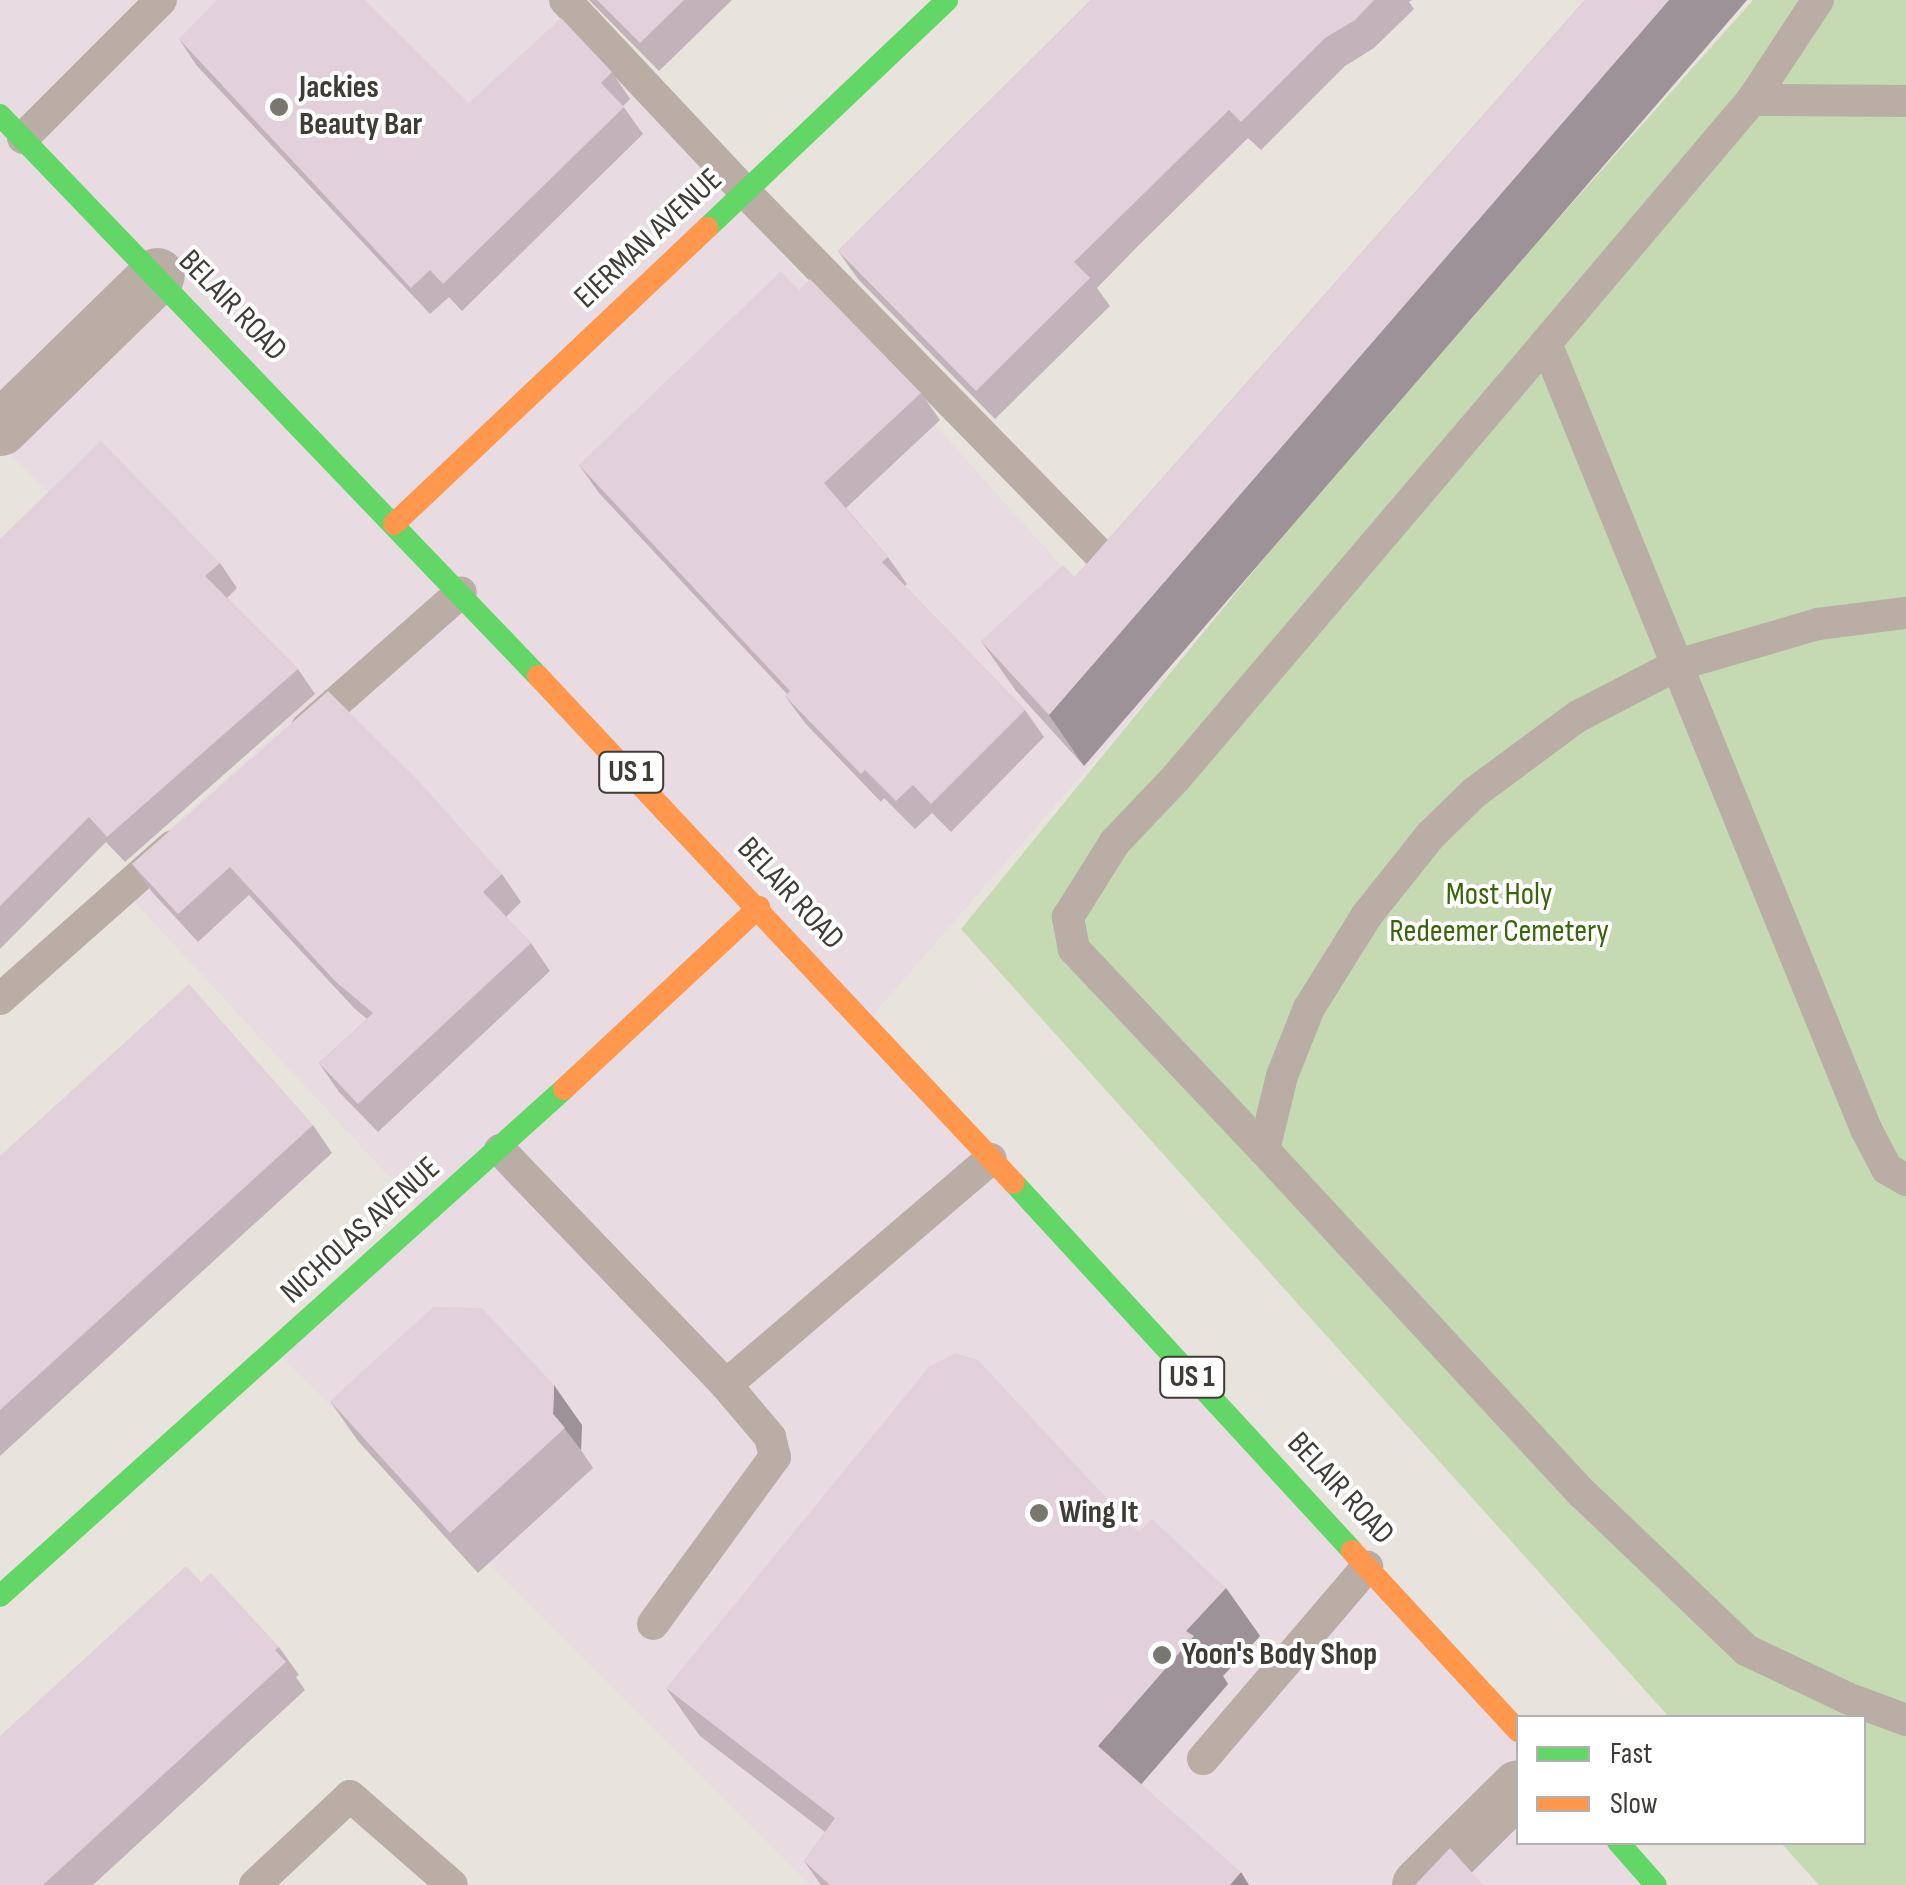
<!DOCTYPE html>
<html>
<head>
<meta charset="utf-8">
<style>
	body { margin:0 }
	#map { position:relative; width:1906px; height:1885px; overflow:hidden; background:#e8e4dd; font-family:"Sofia Sans Condensed",sans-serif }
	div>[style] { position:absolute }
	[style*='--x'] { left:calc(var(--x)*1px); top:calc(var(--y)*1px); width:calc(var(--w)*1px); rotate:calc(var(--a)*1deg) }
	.commercial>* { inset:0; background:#e8dce2 }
	.green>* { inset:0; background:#c5dab2 }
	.lane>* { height:32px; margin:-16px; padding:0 16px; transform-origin:16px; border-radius:16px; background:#b9ada6 }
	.street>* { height:55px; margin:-27.5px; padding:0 27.5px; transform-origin:27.5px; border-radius:27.5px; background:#b9ada6 }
	.fast>* { height:22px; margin:-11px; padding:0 11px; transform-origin:11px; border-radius:11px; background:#63d668 }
	.slow>* { height:22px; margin:-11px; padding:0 11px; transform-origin:11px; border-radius:11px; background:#ff974d }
	.wall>* { inset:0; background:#c2b3bb }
	.shaded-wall>* { inset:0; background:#9e9299 }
	.building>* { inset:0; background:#e2d0da }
	.dots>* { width:28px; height:28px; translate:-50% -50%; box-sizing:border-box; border:5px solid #fff; border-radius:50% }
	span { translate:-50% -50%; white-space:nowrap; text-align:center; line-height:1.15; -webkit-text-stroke:8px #fff; paint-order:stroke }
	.shield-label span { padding:2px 8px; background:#fff; border:2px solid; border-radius:8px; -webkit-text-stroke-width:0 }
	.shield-label { font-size:30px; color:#3f3b36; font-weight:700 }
	.poi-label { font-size:32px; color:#3f3b36; font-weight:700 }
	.left { translate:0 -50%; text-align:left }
	.street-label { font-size:32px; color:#3f3b36 }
	.park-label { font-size:32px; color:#396509 }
	.legend { position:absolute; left:1516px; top:1715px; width:350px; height:130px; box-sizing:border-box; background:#fff; border:2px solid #b2b1af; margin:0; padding:12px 18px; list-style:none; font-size:30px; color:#3f3b36 }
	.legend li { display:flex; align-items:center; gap:20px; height:50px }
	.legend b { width:50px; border:2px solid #b2b1af }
</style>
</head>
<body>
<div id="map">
	<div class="commercial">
		<i style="clip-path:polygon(0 0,553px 0,1164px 680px,866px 1023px,1518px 1731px,1518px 1842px,1618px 1843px,1656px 1885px,810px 1885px,271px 1346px,420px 1210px,113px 879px,283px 727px,0 444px)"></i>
	</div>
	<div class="green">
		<i style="clip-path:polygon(1753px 0,1906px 0,1906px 1885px,1819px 1885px,1781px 1843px,1864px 1842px,1864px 1718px,1669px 1717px,961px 929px,1350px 453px)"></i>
	</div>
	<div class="lane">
		<i style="--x:565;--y:0;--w:265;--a:46.8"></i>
		<i style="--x:746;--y:193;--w:526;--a:45.62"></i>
		<i style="--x:1114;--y:569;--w:20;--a:-49"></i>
		<i style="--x:1752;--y:100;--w:120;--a:-56.6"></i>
		<i style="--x:1906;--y:101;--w:154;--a:-179.6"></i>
		<i style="--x:1752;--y:100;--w:319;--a:130.3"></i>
		<i style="--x:1546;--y:343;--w:849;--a:67.85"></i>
		<i style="--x:1866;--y:1129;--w:45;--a:62.3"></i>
		<i style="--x:1887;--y:1169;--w:22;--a:30"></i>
		<i style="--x:23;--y:138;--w:195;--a:-45"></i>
		<i style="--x:1906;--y:613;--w:89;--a:172.9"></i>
		<i style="--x:1818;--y:624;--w:147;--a:163.8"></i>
		<i style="--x:1677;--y:665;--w:111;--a:152.7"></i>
		<i style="--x:1578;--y:716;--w:129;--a:143.5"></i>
		<i style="--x:1474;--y:793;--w:62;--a:135.7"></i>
		<i style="--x:1430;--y:836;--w:101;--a:128.6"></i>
		<i style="--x:1367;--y:915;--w:110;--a:121.9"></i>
		<i style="--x:1309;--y:1008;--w:73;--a:111.7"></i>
		<i style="--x:1282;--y:1076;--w:76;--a:103.7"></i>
		<i style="--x:1264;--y:1150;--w:469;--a:47.2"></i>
		<i style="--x:1583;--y:1494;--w:226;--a:43.7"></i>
		<i style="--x:1746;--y:1650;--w:112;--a:25.4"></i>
		<i style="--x:1847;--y:1698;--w:63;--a:20.4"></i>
		<i style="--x:307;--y:728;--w:205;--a:-41.4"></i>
		<i style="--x:0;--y:999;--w:230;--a:-41.5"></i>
		<i style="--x:500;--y:1150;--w:326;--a:46.1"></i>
		<i style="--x:726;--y:1385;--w:348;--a:-40.5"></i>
		<i style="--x:1264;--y:1150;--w:277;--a:-133.4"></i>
		<i style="--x:1074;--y:949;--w:33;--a:-101"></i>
		<i style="--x:1068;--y:917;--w:89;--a:-57.9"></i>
		<i style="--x:1115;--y:842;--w:87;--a:-46.4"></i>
		<i style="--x:1175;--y:779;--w:572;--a:-49.6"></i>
		<i style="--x:653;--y:1624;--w:207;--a:-53.9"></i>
		<i style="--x:775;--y:1457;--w:21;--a:-104"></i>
		<i style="--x:770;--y:1437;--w:68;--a:-130.2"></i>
		<i style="--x:1203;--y:1759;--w:253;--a:-49.5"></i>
		<i style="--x:255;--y:1885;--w:130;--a:-43.1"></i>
		<i style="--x:350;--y:1796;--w:135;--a:41.1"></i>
	</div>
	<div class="street">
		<i style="--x:0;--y:428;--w:219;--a:-44.3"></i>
		<i style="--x:1419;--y:1885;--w:139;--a:-44.7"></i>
	</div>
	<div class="fast">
		<i style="--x:0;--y:115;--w:777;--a:46.2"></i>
		<i style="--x:707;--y:228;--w:331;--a:-43.5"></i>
		<i style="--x:1014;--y:1183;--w:500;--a:47.4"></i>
		<i style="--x:0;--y:1596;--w:758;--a:-41.95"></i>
		<i style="--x:1618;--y:1842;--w:57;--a:48.5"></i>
	</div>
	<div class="slow">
		<i style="--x:394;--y:524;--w:431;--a:-43.4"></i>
		<i style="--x:538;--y:676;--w:695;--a:46.81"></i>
		<i style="--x:564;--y:1089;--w:267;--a:-43"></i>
		<i style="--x:1352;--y:1551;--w:245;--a:47.3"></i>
	</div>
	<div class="wall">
		<i style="clip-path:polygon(589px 0,732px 0,659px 71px)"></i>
		<i style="clip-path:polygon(1091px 0,1412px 0,1409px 2px,1414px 9px,1374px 48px,1345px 66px,1261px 150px,1248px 138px,1138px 246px,1097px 288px,1110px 306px,995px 419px,858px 279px,838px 251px)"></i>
		<i style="clip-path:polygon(1585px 0,1747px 0,1084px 766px,1016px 691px,981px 641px,1075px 577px)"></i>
		<i style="clip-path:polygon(179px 39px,469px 103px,612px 72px,630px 99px,623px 106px,643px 134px,462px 311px,449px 297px,430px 314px,197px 66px)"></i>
		<i style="clip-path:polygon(799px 290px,921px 393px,940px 420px,846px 508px,888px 557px,907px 584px,905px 586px,1025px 710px,1044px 737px,951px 832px,932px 813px,915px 829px,884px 798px,881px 802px,805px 723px,785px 696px,787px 694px,599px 493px,579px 465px)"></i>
		<i style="clip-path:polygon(0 539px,220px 563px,237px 588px,227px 598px,298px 669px,315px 694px,125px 862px,106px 842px,0 949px)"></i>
		<i style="clip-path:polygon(132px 864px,502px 874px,521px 902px,506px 917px,531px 943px,550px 971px,378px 1132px,339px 1092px,319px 1063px,367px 1019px,355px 1009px,249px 895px,198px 942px,152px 892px)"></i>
		<i style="clip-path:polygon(313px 1125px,332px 1153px,0 1456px,0 1156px)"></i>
		<i style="clip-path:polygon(330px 1401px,582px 1425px,581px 1450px,593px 1468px,478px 1573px,358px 1441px)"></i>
		<i style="clip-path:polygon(1138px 1532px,1226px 1588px,1260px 1636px,1223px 1676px,1228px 1684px,1141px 1784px,1249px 1885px,821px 1885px,804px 1861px,825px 1832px,700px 1736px,666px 1688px)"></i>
		<i style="clip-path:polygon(201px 1582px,279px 1647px,299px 1675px,296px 1677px,305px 1690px,93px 1885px,0 1885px)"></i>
	</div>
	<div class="shaded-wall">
		<i style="clip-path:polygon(1669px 0,1747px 0,1084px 766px,1049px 715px)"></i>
		<i style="clip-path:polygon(554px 1385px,582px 1425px,581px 1450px,553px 1414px)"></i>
		<i style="clip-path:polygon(1226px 1588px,1260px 1636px,1223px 1676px,1228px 1684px,1132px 1795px,1098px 1746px,1186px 1631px)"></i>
		<i style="clip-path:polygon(1241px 1872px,1249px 1885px,1230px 1885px)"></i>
	</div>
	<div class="building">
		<i style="clip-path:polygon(217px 0,365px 0,469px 103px,561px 18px,612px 72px,601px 83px,624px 107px,443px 284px,430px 270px,411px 288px,179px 39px)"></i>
		<i style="clip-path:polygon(597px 0,684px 0,640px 43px)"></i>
		<i style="clip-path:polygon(1091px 0,1374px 0,1355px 20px,1325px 38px,1241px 122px,1229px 110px,1074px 262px,1090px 278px,976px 391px,838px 251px)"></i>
		<i style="clip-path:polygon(1585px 0,1669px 0,1049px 715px,981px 641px,1063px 565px,1075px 577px)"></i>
		<i style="clip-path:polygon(781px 271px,799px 290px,810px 279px,921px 393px,824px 483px,888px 557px,882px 562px,1025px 710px,931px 804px,913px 785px,896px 801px,865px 770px,861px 774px,785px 696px,790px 691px,579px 465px)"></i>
		<i style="clip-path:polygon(101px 441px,220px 563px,205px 576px,298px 669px,107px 837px,89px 817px,0 906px,0 539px)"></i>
		<i style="clip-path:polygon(328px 691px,416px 778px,502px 874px,483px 892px,531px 943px,358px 1104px,319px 1063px,373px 1013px,335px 981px,230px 867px,178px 914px,132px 864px)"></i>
		<i style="clip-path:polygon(189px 984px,313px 1125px,0 1410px,0 1156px)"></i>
		<i style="clip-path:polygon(433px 1307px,482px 1308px,554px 1385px,553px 1414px,565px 1428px,450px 1533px,330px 1401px)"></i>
		<i style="clip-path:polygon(955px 1353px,978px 1360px,1138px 1532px,1152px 1519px,1226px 1588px,1186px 1631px,1194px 1636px,1098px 1746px,1241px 1872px,1230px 1885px,830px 1885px,804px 1861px,835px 1818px,666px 1688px,929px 1367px)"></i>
		<i style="clip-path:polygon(186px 1566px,201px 1582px,211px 1573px,279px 1647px,275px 1650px,286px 1662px,43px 1885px,0 1885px,0 1736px)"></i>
		<i style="clip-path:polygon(1450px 1848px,1483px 1885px,1415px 1885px)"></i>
	</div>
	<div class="dots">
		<i style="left:279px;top:107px;background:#7a7670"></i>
		<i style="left:1039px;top:1513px;background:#7a7670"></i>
		<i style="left:1162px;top:1655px;background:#7a7670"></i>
	</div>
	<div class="shield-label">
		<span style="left:631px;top:772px">US 1</span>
		<span style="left:1192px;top:1377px">US 1</span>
	</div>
	<div class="poi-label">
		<span class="left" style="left:299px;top:107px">Jackies<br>Beauty Bar</span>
		<span class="left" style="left:1059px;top:1513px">Wing It</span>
		<span class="left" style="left:1182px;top:1655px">Yoon's Body Shop</span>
	</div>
	<div class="street-label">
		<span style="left:649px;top:239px;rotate:-43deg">EIERMAN AVENUE</span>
		<span style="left:232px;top:306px;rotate:46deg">BELAIR ROAD</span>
		<span style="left:790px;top:894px;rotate:47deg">BELAIR ROAD</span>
		<span style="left:361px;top:1231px;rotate:-42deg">NICHOLAS AVENUE</span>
		<span style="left:1340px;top:1489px;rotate:47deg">BELAIR ROAD</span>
	</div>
	<div class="park-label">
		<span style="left:1499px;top:914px">Most Holy<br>Redeemer Cemetery</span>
	</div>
	<ul class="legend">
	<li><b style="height:12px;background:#63d668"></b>Fast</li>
	<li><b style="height:12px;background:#ff974d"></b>Slow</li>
	</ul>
</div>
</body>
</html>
